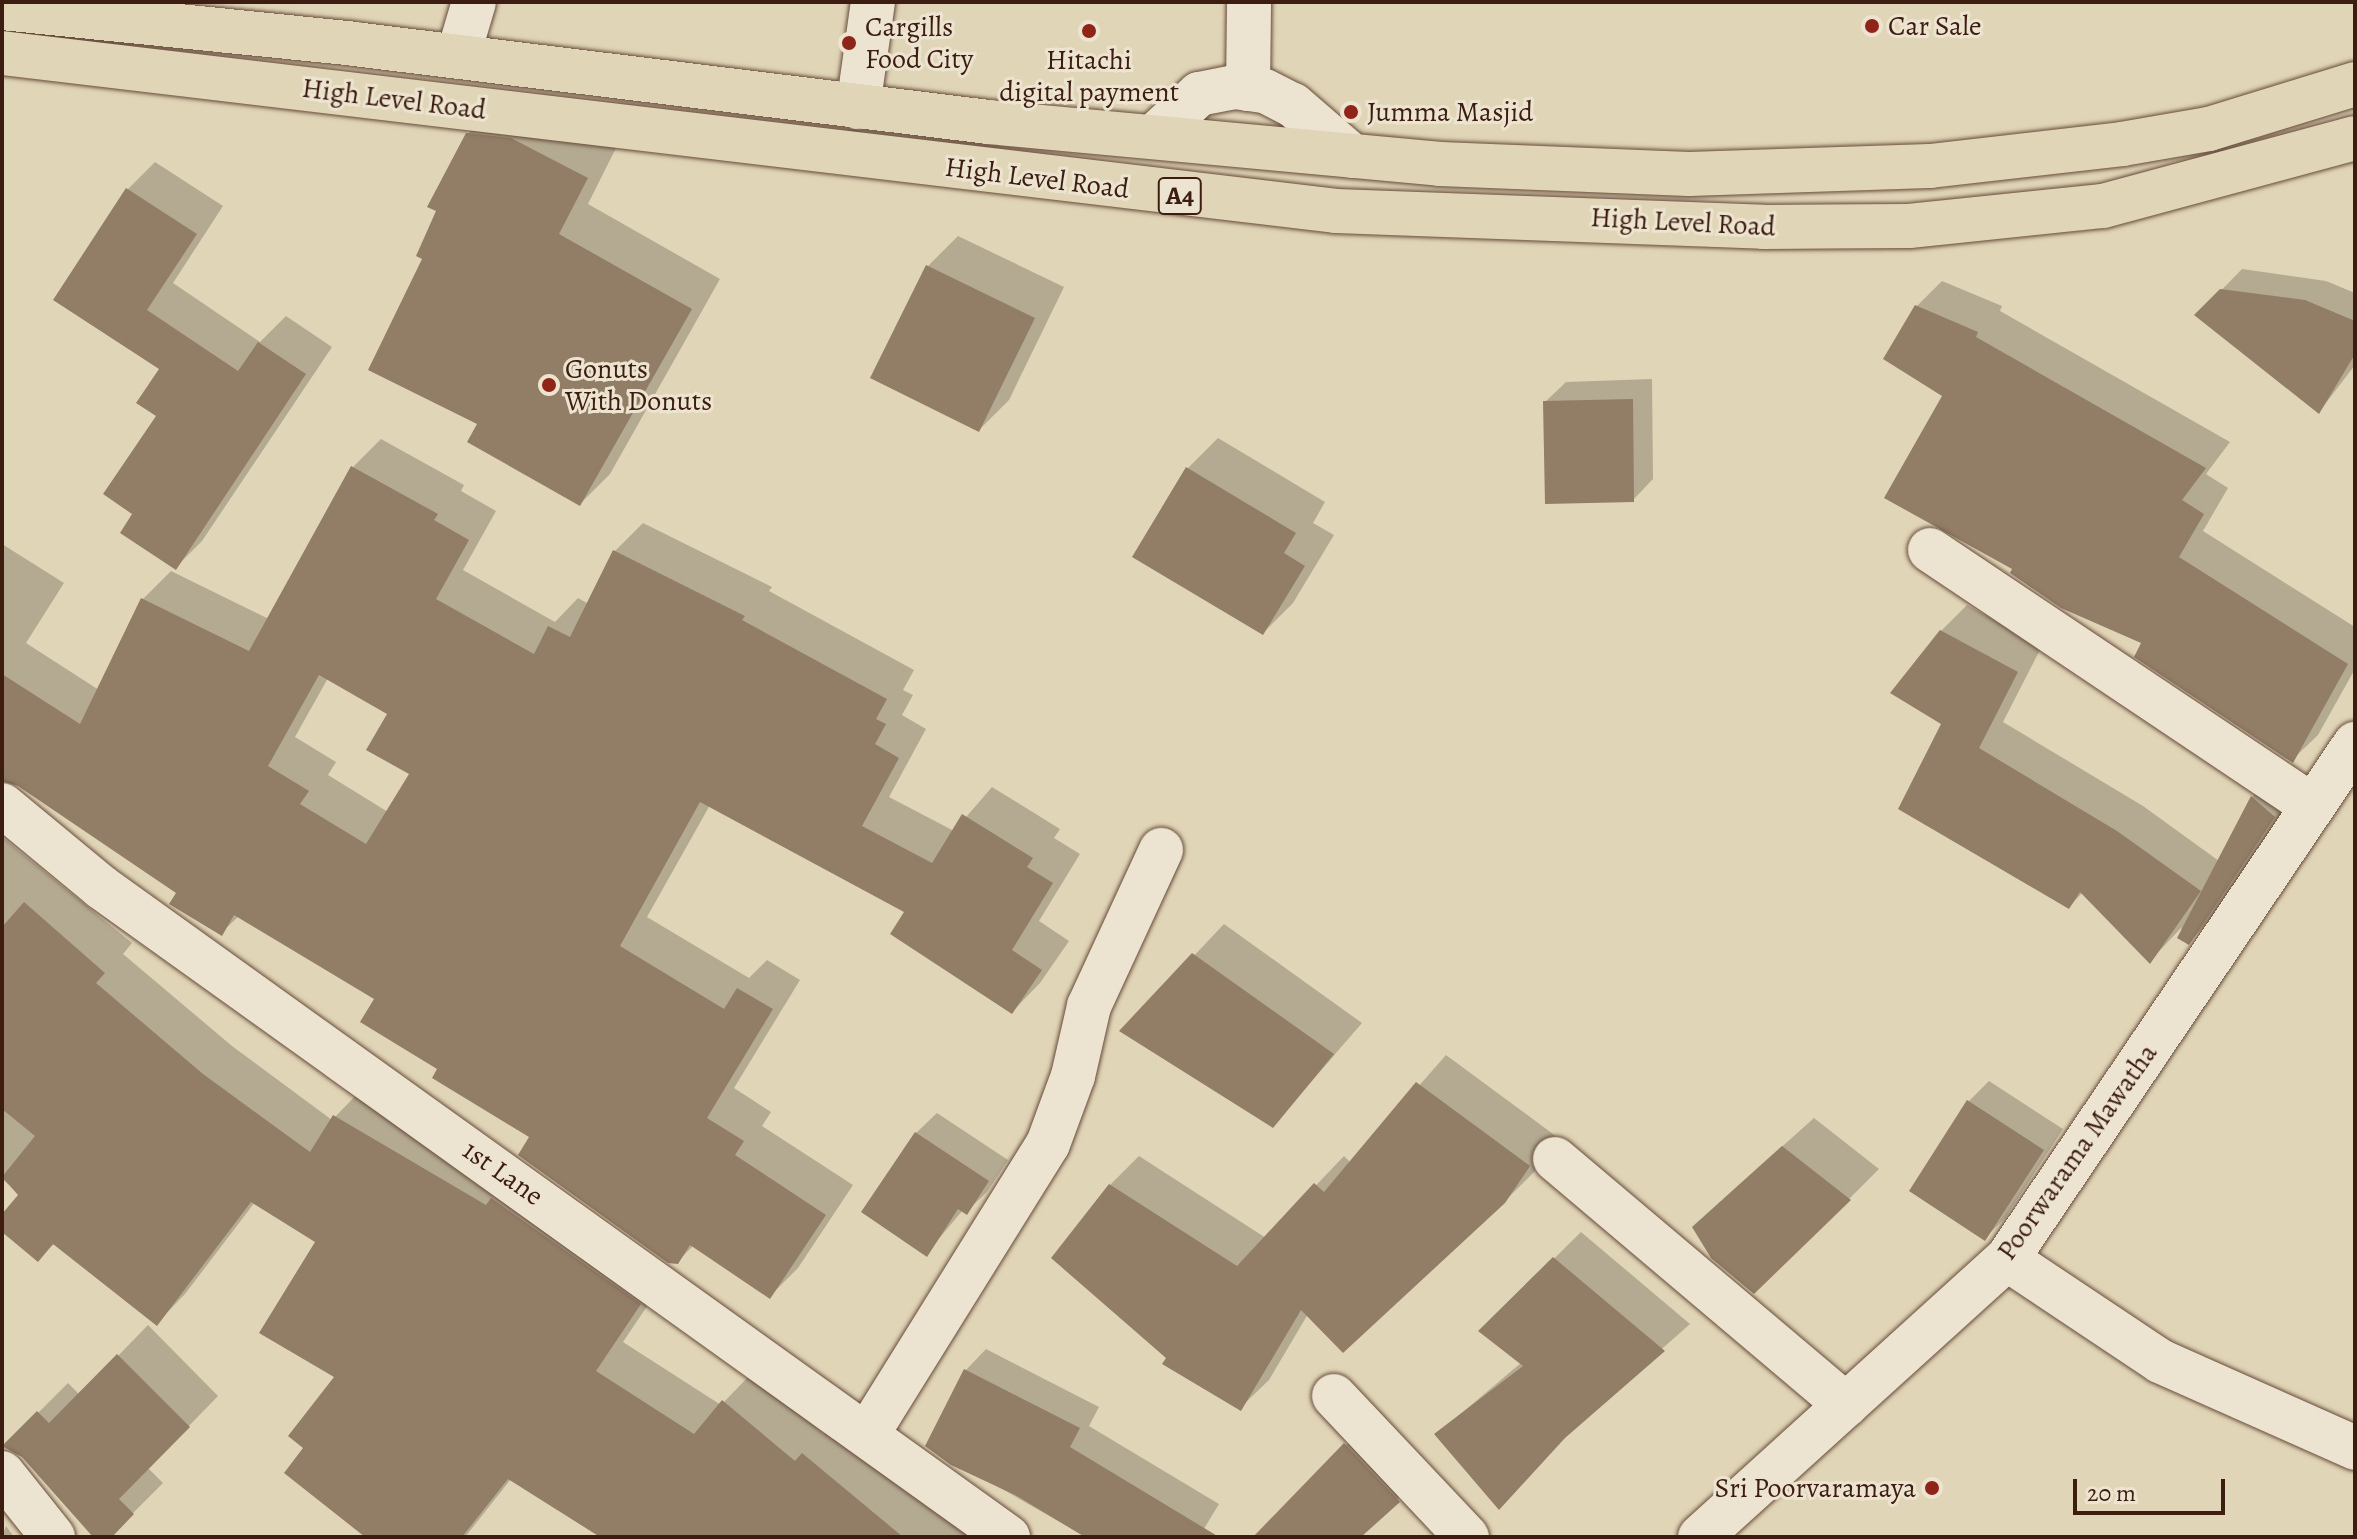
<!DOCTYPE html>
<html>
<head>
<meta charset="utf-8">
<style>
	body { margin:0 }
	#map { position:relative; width:2357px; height:1539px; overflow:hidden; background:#e1d5b7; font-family:Alegreya,serif }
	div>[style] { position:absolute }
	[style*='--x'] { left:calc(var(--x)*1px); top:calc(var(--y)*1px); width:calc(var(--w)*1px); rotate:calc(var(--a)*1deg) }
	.shadow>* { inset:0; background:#0003 }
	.building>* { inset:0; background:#927d67 }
	.roads { filter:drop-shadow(0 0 2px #664b3a) drop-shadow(0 0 2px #664b3a) }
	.street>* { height:44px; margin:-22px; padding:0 22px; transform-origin:22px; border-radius:22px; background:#ece4d0 }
	.secondary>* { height:44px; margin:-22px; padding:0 22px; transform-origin:22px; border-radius:22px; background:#ece4d0 }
	.highway>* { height:44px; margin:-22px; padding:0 22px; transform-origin:22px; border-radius:22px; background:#e1d5b7 }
	.dots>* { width:22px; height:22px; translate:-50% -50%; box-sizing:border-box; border:4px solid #ece4d0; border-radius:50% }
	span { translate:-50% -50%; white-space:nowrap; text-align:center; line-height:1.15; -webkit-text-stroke:6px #ece4d0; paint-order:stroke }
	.shield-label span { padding:2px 6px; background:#ece4d0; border:2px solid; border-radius:6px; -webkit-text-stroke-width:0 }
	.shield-label { font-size:26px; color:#3d1d10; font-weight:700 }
	.poi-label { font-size:28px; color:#3d1d10 }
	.left { translate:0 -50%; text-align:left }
	.right { translate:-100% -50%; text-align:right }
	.street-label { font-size:28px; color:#3d1d10 }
	.frame { position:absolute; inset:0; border:4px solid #3d1d10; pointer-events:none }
	.scale { position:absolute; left:2073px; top:1479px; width:152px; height:36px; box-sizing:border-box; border:4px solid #3d1d10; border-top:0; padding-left:10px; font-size:24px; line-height:28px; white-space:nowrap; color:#3d1d10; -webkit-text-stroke:6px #ece4d0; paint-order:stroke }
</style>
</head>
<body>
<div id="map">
	<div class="shadow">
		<i style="clip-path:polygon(498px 104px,541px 110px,616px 148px,588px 204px,720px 279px,610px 474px,580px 504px,480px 423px,425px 258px,468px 134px)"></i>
		<i style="clip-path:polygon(155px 162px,223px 206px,173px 283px,260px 342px,286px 316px,332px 347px,202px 541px,175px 568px,135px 513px,158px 416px,162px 369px,56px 299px,128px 189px)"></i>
		<i style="clip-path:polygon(958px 236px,1064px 287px,1009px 400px,979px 430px,928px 266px)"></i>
		<i style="clip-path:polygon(2242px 269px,2326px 281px,2355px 293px,2355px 365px,2319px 412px,2197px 315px)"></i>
		<i style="clip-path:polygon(1942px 281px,2002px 306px,2000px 311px,2230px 442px,2206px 474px,2228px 488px,2203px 531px,2355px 627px,2355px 669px,2318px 735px,2292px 760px,2144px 642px,2015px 568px,1944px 395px,1917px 306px)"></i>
		<i style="clip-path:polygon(1652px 379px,1653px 479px,1633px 500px,1545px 402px,1566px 382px)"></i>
		<i style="clip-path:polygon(1218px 438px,1325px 502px,1313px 523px,1334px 535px,1293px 603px,1263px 633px,1135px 556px,1188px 468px)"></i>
		<i style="clip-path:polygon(evenodd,381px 439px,464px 485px,461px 491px,496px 511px,463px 570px,555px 622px,578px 598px,587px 603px,615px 551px,643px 523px,772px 587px,769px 591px,914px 670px,903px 690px,913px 695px,902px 715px,926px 729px,889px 797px,954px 831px,992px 787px,1060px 829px,1054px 838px,1080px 854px,1039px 921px,1069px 941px,1040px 983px,1012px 1012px,907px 911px,710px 805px,647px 917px,749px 978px,767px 960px,800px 980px,734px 1088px,771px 1112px,762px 1126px,853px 1185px,798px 1268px,770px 1296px,694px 1245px,677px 1262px,532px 1137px,440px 1068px,377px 999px,239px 916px,221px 933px,179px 892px,2px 775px,2px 544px,64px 583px,26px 643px,99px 690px,143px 599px,171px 571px,269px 619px,353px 467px,381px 439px,328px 678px,390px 714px,411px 773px,388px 812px,328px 775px,336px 762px,295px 737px,328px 678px)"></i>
		<i style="clip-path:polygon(1967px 605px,2042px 646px,2003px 722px,2143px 806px,2219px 861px,2252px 797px,2272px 777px,2294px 796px,2209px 922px,2189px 942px,2181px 928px,2150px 961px,2083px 892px,2069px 907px,1944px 724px,1941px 631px)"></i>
		<i style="clip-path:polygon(2px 837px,132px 943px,123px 954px,232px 1046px,332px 1120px,363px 1088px,668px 1275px,623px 1342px,721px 1405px,752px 1373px,824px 1434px,832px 1426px,938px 1515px,945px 1508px,982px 1537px,603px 1537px,511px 1479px,465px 1537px,368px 1537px,306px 1448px,337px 1376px,318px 1242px,255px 1202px,185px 1294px,157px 1323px,55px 1243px,38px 1259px,2px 1230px,2px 1217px,20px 1194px,2px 1179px)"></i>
		<i style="clip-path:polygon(1224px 924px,1362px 1023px,1273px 1126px,1123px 1031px)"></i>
		<i style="clip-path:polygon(1446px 1055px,1557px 1137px,1534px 1172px,1504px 1202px,1308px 1314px,1269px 1380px,1240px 1408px,1168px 1358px,1110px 1185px,1139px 1156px,1266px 1238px,1344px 1156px,1351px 1163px)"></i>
		<i style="clip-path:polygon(1989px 1081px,2063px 1129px,2005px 1218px,1985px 1238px,1911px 1190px,1969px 1101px)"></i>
		<i style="clip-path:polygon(937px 1113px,1008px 1160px,987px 1192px,966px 1212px,963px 1210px,926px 1254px,916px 1133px)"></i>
		<i style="clip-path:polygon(1814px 1118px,1879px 1169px,1849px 1199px,1725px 1198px)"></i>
		<i style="clip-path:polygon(1581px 1232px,1690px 1324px,1575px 1426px,1437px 1434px,1522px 1362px,1481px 1331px)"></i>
		<i style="clip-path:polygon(148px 1325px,218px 1396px,148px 1468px,163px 1483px,109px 1537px,97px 1537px,23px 1456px,4px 1447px,68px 1383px,80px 1395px)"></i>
		<i style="clip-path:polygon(986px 1349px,1099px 1407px,1089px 1426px,1219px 1504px,1199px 1537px,1086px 1537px,927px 1446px,966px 1370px)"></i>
		<i style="clip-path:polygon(1366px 1425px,1418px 1480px,1358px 1537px,1256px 1537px)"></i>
		<i style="clip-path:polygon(6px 1526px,14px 1537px,2px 1537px)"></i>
	</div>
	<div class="building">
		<i style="clip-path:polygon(466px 133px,511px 138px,588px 178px,559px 234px,692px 309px,580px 506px,467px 442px,477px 424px,368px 370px,422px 259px,416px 256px,436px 211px,427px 207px)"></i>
		<i style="clip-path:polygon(126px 188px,197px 234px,147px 310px,238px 371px,258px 342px,306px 374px,176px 570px,120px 533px,132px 514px,103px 494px,156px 416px,136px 403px,159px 369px,53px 300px)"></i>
		<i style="clip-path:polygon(926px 265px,1035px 318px,979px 432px,870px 378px)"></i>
		<i style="clip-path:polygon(2220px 289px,2305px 300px,2355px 321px,2355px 354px,2319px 414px,2194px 315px)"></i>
		<i style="clip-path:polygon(1915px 305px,1978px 332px,1976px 337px,2206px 468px,2182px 500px,2204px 514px,2179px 557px,2348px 664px,2293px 763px,2134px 657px,2141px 643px,2061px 608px,2010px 573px,2012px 569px,1884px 498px,1942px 396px,1883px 359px)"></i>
		<i style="clip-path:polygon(1633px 399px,1634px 502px,1545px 504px,1543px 401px)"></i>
		<i style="clip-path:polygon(evenodd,351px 466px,438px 514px,434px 520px,469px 540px,436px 599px,534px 654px,548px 626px,570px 637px,613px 550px,745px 616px,742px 620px,887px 699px,876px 719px,886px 724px,875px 744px,899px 758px,862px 826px,932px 863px,962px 814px,1033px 858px,1027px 867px,1053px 883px,1012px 950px,1042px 970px,1012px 1014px,890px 934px,904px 912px,700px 802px,620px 946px,724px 1009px,737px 988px,773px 1009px,707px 1118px,744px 1141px,735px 1155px,826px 1215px,770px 1299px,690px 1245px,678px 1264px,668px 1263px,518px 1155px,529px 1137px,432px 1078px,437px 1069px,360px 1022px,374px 999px,234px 915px,222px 936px,169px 904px,176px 893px,18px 786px,2px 781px,2px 674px,80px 724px,141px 598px,249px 651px,351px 466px,319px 675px,387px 714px,366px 750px,409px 774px,366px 844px,300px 804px,309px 791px,268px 766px,319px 675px)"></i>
		<i style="clip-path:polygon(1186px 467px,1296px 533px,1284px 553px,1305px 566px,1263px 635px,1132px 557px)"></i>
		<i style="clip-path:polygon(1940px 630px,2018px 672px,1979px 748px,2117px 831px,2201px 891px,2150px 964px,2080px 892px,2069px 909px,1898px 809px,1941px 724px,1890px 693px)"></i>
		<i style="clip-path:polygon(2251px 796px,2275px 817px,2189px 945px,2177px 938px)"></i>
		<i style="clip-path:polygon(24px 902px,105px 973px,96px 983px,203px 1074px,310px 1152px,333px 1115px,486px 1205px,491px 1198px,641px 1304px,596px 1371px,694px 1434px,722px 1400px,795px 1461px,802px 1453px,903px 1537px,600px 1537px,508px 1479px,462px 1537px,365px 1537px,284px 1473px,303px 1448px,288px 1436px,334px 1377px,259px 1333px,315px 1242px,251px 1202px,157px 1326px,53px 1244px,38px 1262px,2px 1232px,2px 1214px,18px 1195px,2px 1177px,35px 1136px,2px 1109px,2px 927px)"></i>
		<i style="clip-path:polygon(1192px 953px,1334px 1054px,1273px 1128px,1119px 1031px)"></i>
		<i style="clip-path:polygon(1416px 1082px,1530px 1166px,1505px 1203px,1343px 1353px,1301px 1310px,1241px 1411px,1162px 1364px,1166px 1358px,1051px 1258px,1109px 1184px,1237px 1266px,1314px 1183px,1324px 1192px)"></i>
		<i style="clip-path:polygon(1967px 1100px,2044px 1150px,1985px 1241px,1909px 1191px)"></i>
		<i style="clip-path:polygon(915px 1132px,989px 1181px,967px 1215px,958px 1209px,927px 1257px,861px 1212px)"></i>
		<i style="clip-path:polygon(1782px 1146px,1851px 1200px,1754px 1294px,1711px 1258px,1692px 1227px)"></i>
		<i style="clip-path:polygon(1553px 1257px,1665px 1351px,1565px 1438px,1499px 1510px,1434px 1434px,1523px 1366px,1478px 1331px)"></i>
		<i style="clip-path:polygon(117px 1354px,190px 1427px,119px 1499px,134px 1514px,112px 1537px,93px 1537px,22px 1457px,2px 1446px,37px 1411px,49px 1423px)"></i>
		<i style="clip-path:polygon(964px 1369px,1080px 1428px,1070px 1447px,1219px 1537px,1085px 1537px,1015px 1495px,951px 1465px,925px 1446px)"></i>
		<i style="clip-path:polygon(1344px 1443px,1400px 1502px,1361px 1537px,1253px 1537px)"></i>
	</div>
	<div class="roads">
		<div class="street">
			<i style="--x:458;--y:56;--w:56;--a:-73.5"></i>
			<i style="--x:1248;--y:89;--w:87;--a:-89.3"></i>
			<i style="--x:858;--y:107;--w:106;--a:-81.9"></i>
			<i style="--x:1153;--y:137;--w:63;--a:-43.1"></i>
			<i style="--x:1199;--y:94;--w:37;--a:-11"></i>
			<i style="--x:1235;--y:87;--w:30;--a:8"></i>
			<i style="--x:1265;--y:91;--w:31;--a:27"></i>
			<i style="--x:1293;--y:105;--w:78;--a:40.8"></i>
			<i style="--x:1930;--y:550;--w:460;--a:33.8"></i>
			<i style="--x:2;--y:805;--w:129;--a:39.6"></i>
			<i style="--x:101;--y:887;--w:1116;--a:35.63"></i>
			<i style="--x:1555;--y:1159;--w:381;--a:40.2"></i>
			<i style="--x:1334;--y:1396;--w:194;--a:46.7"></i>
			<i style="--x:868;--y:1433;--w:340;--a:-58.1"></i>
			<i style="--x:1048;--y:1144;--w:72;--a:-69.8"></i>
			<i style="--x:1073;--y:1076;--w:72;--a:-77.1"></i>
			<i style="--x:1089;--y:1006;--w:172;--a:-65.2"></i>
			<i style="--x:2;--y:1473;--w:82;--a:51.4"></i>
		</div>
		<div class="secondary">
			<i style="--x:2007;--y:1259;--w:184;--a:33.7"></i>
			<i style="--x:2160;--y:1361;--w:214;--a:24"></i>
			<i style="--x:1700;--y:1537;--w:414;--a:-42.2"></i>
			<i style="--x:2007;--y:1259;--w:622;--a:-55.95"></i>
		</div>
		<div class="highway">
			<i style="--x:2;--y:8;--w:354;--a:5.8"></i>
			<i style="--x:354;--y:44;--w:639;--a:7.01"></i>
			<i style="--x:988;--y:122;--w:454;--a:5.3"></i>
			<i style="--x:1440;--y:164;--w:249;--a:2.3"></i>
			<i style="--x:1689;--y:174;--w:241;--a:-1.9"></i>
			<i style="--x:1930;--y:166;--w:193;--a:-6.5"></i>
			<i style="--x:2122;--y:144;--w:88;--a:-9.8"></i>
			<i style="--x:2209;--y:129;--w:153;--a:-17.1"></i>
			<i style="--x:2;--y:53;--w:1343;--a:6.75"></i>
			<i style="--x:1336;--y:211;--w:428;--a:2.1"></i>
			<i style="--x:1764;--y:227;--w:145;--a:-0.4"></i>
			<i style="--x:1909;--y:226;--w:195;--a:-5.9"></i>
			<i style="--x:2103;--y:206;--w:261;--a:-15.1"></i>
		</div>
	</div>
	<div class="dots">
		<i style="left:1872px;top:26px;background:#8f2418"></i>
		<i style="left:1089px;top:31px;background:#8f2418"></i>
		<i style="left:849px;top:43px;background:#8f2418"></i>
		<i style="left:1351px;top:112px;background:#8f2418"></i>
		<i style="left:549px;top:385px;background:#8f2418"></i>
		<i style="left:1932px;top:1488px;background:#8f2418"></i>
	</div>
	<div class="shield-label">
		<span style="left:1180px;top:196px">A4</span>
	</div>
	<div class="poi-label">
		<span class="left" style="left:1888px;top:26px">Car Sale</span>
		<span class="left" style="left:865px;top:43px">Cargills<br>Food City</span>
		<span style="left:1089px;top:76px">Hitachi<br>digital payment</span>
		<span class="left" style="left:1367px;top:112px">Jumma Masjid</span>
		<span class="left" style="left:565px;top:385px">Gonuts<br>With Donuts</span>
		<span class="right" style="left:1916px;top:1488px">Sri Poorvaramaya</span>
	</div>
	<div class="street-label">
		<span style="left:394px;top:99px;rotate:7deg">High Level Road</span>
		<span style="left:1037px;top:178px;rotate:7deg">High Level Road</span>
		<span style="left:1683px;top:222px;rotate:3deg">High Level Road</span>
		<span style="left:2077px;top:1152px;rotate:-55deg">Poorwarama Mawatha</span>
		<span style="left:503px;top:1173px;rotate:35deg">1st Lane</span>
	</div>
	<div class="frame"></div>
	<div class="scale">20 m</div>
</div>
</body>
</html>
